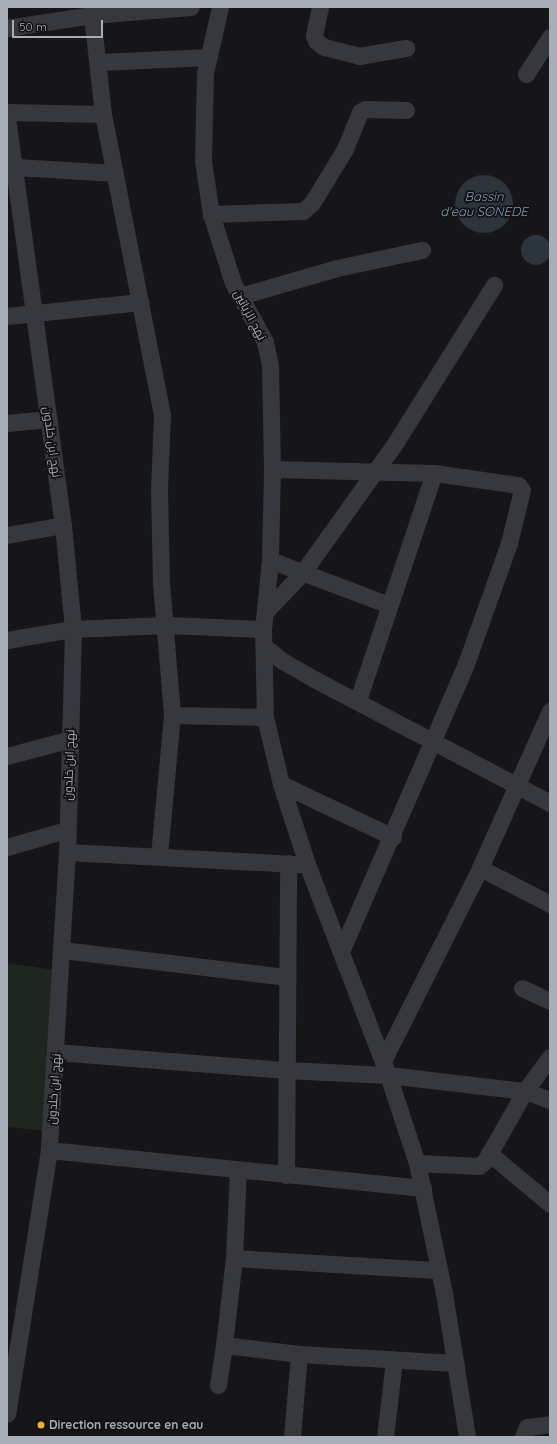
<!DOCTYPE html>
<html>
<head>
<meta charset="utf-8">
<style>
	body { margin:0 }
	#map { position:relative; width:557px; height:1444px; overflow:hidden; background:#161618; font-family:Quicksand,Cairo,sans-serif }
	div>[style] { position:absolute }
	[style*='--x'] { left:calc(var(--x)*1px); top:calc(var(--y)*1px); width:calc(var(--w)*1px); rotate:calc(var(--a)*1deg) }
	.green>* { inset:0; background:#1e261f }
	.water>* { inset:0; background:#2c353c }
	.round { border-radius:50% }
	.minor>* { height:17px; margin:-8.5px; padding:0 8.5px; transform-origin:8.5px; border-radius:8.5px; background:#37383d }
	.dots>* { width:11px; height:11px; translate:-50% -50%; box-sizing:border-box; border:2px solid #111113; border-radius:50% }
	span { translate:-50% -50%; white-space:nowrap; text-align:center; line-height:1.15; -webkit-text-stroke:3.5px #111113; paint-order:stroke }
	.street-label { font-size:12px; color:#a8adb8 }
	.poi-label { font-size:12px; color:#a8adb8; font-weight:700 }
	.left { translate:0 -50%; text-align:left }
	.water-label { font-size:13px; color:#7f9bb3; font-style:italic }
	.frame { position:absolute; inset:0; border:8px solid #a8adb8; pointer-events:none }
	.scale { position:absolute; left:12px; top:20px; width:91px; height:18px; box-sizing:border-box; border:2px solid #a8adb8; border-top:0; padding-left:5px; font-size:12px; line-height:14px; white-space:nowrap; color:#a8adb8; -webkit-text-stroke:3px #111113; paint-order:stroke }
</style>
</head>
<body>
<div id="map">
	<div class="green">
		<i style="clip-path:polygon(7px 963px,69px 972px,47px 1131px,7px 1127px)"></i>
	</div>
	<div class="water">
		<i class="round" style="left:455px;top:175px;width:58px;height:58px"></i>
		<i class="round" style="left:521px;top:235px;width:30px;height:30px"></i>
	</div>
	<div class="minor">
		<i style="--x:220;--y:7;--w:68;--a:102.8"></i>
		<i style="--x:205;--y:73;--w:88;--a:91.3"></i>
		<i style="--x:203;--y:161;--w:54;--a:81.4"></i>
		<i style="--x:211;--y:214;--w:72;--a:72.3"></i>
		<i style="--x:233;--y:283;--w:67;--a:61.5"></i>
		<i style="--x:265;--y:342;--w:24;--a:78"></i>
		<i style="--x:270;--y:365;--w:104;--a:88.9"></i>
		<i style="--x:272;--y:469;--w:91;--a:91.3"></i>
		<i style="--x:270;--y:560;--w:69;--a:95.8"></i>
		<i style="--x:263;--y:629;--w:88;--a:88.7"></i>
		<i style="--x:265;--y:717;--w:69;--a:76.6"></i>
		<i style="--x:281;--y:784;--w:84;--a:72"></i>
		<i style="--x:307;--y:864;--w:226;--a:69"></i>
		<i style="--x:388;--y:1075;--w:93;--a:71.8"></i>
		<i style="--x:417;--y:1163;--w:133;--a:78.3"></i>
		<i style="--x:444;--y:1293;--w:146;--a:80.9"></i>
		<i style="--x:320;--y:7;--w:29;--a:102"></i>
		<i style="--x:314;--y:35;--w:6;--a:72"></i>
		<i style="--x:316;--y:41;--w:10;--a:37"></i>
		<i style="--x:324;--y:47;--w:36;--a:14"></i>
		<i style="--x:359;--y:56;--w:48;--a:-9.7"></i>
		<i style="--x:92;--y:15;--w:100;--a:83.7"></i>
		<i style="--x:103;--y:114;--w:307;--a:78.9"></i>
		<i style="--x:162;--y:415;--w:74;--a:92.3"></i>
		<i style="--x:159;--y:489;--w:94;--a:88.8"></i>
		<i style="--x:161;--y:583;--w:132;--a:85.2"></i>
		<i style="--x:172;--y:715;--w:142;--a:95.3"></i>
		<i style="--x:7;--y:28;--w:86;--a:-8.7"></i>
		<i style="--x:92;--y:15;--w:99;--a:-4.6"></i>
		<i style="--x:99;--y:62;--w:110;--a:-2.6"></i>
		<i style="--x:526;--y:74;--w:44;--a:-57"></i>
		<i style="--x:7;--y:112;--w:96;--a:1.2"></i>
		<i style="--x:7;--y:117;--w:412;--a:82.2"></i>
		<i style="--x:63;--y:525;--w:104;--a:84.5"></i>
		<i style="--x:73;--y:629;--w:223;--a:91.5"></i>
		<i style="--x:67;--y:852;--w:299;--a:93.5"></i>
		<i style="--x:49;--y:1150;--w:267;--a:99"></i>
		<i style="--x:15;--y:167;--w:100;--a:3.4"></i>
		<i style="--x:211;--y:214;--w:92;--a:-1.9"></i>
		<i style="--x:303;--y:211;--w:12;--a:-42"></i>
		<i style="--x:312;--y:203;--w:63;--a:-58.6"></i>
		<i style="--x:345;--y:149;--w:40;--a:-68"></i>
		<i style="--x:360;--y:112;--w:6;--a:-31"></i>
		<i style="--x:365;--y:109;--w:41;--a:1.4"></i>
		<i style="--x:240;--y:296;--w:101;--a:-16.1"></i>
		<i style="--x:337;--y:268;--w:87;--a:-12"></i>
		<i style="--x:7;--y:316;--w:134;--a:-6"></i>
		<i style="--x:7;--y:423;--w:42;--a:-5.4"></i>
		<i style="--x:272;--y:469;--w:162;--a:1.4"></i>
		<i style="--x:434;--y:473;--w:85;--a:8.1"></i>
		<i style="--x:518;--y:485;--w:6;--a:51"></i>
		<i style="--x:522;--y:490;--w:55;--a:103.8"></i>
		<i style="--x:509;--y:543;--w:128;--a:109.6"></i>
		<i style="--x:466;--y:664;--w:314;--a:113.5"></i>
		<i style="--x:7;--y:535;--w:57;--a:-10.1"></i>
		<i style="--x:270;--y:560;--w:127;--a:20.7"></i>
		<i style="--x:267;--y:610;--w:52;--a:-46.5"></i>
		<i style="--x:303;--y:572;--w:156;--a:-54.4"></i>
		<i style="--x:394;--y:445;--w:189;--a:-58"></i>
		<i style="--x:7;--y:640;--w:67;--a:-9.5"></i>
		<i style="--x:73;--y:629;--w:94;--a:-2.4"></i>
		<i style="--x:167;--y:625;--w:96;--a:2.4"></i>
		<i style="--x:264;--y:646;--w:22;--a:39"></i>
		<i style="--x:281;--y:660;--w:38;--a:30"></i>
		<i style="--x:314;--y:679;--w:267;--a:27.7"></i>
		<i style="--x:358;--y:700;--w:239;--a:-71.5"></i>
		<i style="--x:172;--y:715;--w:93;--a:1.2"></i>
		<i style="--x:7;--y:756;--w:66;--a:-14.9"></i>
		<i style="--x:281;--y:784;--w:124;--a:25.3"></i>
		<i style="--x:7;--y:847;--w:61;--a:-16.1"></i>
		<i style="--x:67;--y:852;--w:232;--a:3"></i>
		<i style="--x:480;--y:868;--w:79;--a:27.2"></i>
		<i style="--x:63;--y:950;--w:224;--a:6.9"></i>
		<i style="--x:522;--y:988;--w:31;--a:25"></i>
		<i style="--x:56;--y:1052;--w:231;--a:4.5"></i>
		<i style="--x:286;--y:1070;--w:102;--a:2.8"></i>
		<i style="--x:388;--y:1075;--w:138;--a:6.7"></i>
		<i style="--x:525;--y:1091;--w:27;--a:20"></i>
		<i style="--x:383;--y:1061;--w:216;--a:-63.3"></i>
		<i style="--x:480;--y:868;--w:172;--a:-66"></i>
		<i style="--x:49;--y:1150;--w:376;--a:5.8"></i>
		<i style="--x:489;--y:1153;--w:80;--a:39.9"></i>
		<i style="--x:417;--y:1163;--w:62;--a:2.8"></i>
		<i style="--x:479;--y:1166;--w:8;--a:-40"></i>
		<i style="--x:485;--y:1161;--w:81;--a:-60.3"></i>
		<i style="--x:525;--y:1091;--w:42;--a:-53.7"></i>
		<i style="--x:238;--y:1170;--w:88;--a:92.6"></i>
		<i style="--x:234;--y:1258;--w:88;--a:96.6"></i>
		<i style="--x:224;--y:1345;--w:76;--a:6.8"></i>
		<i style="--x:299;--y:1354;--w:157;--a:3.3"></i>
		<i style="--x:286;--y:1175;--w:312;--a:-89.6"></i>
		<i style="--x:234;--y:1258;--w:205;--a:3.4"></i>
		<i style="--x:218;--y:1385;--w:40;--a:-81.5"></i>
		<i style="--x:292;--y:1437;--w:83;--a:-85.2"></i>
		<i style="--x:385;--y:1437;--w:78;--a:-83.3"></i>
		<i style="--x:523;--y:1437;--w:11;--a:-68"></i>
		<i style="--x:527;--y:1427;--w:23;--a:-7"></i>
	</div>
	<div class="dots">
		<i style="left:41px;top:1425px;background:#f2b134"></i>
	</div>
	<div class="street-label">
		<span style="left:250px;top:315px;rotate:62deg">نهج الزياتين</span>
		<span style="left:52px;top:442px;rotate:82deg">نهج ابن خلدون</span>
		<span style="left:69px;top:765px;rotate:-88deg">نهج ابن خلدون</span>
		<span style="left:54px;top:1089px;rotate:-86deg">نهج ابن خلدون</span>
	</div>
	<div class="poi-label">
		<span class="left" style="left:49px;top:1425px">Direction ressource en eau</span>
	</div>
	<div class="water-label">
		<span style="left:484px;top:204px">Bassin<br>d'eau SONEDE</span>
	</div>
	<div class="frame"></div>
	<div class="scale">50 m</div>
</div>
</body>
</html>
